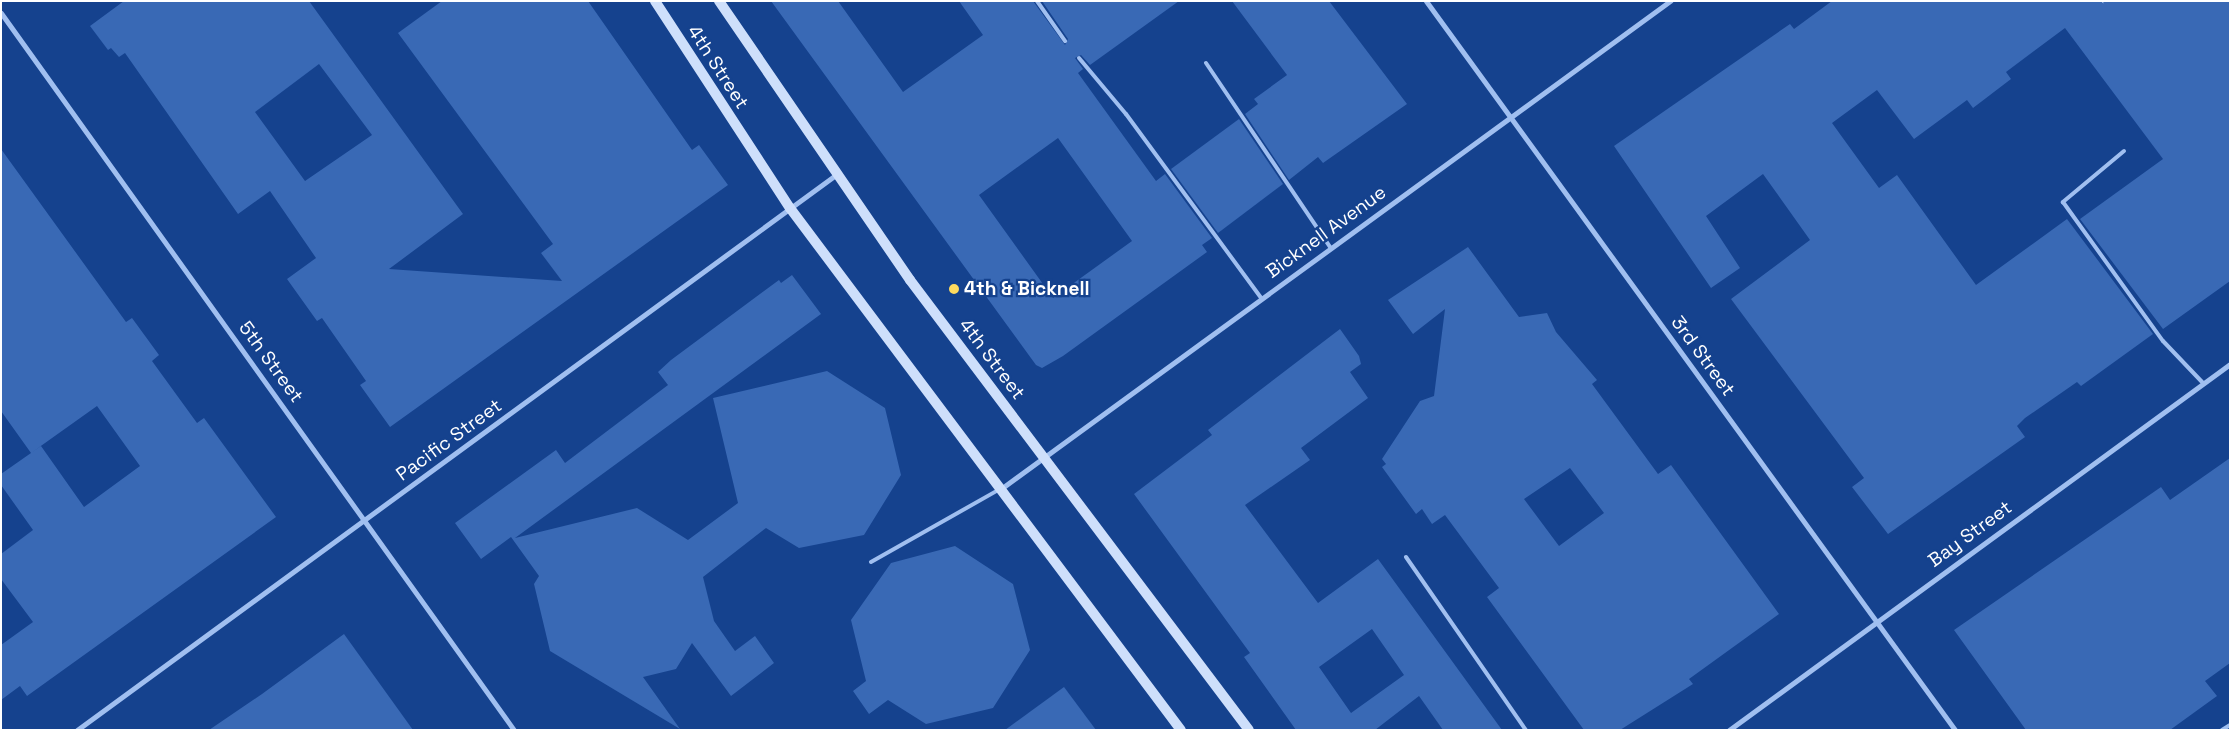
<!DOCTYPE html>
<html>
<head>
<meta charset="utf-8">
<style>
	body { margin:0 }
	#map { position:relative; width:2231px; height:731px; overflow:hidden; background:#15428e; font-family:"Space Grotesk",sans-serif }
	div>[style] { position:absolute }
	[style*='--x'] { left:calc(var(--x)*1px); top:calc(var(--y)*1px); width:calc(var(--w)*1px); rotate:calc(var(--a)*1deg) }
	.building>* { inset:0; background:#3969b5 }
	.path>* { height:3px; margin-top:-1.5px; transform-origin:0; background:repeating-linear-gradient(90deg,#a0bff0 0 2.5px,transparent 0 6.5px) }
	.lane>* { height:4px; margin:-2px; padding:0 2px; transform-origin:2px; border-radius:2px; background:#a0bff0 }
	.street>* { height:5px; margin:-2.5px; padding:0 2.5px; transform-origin:2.5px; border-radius:2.5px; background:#a0bff0 }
	.secondary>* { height:10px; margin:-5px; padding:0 5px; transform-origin:5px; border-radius:5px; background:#cedffb }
	.dots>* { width:14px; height:14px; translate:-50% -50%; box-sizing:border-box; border:2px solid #15428e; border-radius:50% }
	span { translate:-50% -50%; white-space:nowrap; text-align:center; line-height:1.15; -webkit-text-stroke:4.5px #15428e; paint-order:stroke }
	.street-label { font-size:19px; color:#fff }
	.poi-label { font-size:19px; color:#fff; font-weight:700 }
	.left { translate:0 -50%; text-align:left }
	.frame { position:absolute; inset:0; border:2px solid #fff; pointer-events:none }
</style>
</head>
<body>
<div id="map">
	<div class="building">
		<i style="clip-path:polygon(evenodd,124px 1px,309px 1px,463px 214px,389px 269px,562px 281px,541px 253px,553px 244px,398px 33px,442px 1px,588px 1px,692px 150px,699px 145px,728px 185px,390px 427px,360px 385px,366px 381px,322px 318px,317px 321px,287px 279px,316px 258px,270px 191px,238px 214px,125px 53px,119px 57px,111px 48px,108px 50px,90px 26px,124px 1px,319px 64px,372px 135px,305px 181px,255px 112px,319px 64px)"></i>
		<i style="clip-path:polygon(evenodd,771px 1px,838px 1px,903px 92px,983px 35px,959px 1px,1033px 1px,1065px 45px,1068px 39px,1042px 1px,1179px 1px,1090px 65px,1081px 55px,1075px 58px,1083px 69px,1078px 73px,1156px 181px,1165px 174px,1212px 238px,1202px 245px,1207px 252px,1063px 356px,1042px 368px,1036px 365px,771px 1px,1058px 138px,1132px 241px,1053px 298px,979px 195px,1058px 138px)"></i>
		<i style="clip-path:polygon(1232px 1px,1329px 1px,1407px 104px,1323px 163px,1318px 157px,1289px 180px,1245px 114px,1258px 104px,1254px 99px,1287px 75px)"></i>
		<i style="clip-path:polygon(1832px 1px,2230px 1px,2230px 281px,2163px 329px,2080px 219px,2163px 159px,2065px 28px,2006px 72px,2011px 79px,1973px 108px,1967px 100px,1914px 139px,1877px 90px,1832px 123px,1879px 188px,1897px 175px,1976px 285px,2067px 219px,2153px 334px,2081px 386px,2077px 382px,2025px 418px,2017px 426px,2025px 437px,1888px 534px,1852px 487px,1864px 478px,1731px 299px,1810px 240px,1763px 174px,1706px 216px,1740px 268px,1711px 288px,1614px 146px,1790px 24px,1794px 29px)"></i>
		<i style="clip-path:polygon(1239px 119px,1283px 184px,1218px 233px,1171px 169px)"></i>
		<i style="clip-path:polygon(1px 149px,126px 322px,132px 318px,159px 355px,152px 361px,197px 423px,204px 418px,276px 517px,27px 696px,20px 686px,1px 700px,1px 645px,33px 622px,1px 579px,1px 554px,33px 530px,1px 485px,1px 474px,41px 446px,84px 507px,140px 466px,97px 406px,31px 453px,1px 411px)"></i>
		<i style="clip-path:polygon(evenodd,1468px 247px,1519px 317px,1547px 313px,1556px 332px,1597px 380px,1592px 384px,1658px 474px,1671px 465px,1779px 614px,1689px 679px,1693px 684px,1620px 730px,1584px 730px,1487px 597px,1499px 588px,1445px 515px,1432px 524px,1422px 509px,1416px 514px,1382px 467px,1386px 464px,1382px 459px,1420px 401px,1434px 396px,1445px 309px,1413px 334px,1388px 300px,1468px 247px,1570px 468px,1604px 513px,1559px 546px,1524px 499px,1570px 468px)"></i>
		<i style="clip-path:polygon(792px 275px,821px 314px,515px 538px,637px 508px,688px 540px,738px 503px,713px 398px,827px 371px,885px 408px,901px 475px,864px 535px,799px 548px,766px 528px,703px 577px,714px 621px,735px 651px,755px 636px,774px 663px,731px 696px,692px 643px,676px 669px,643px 677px,680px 729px,550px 651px,534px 584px,539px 576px,511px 537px,481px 559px,455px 523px,556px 450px,565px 463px,668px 385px,658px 372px,671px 360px,779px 280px,781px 283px)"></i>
		<i style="clip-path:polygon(evenodd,1340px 329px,1359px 356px,1361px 364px,1350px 372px,1368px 398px,1301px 448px,1310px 460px,1245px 505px,1318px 603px,1378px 559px,1502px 730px,1443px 730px,1419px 696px,1375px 730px,1296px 730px,1244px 657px,1250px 653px,1134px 494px,1212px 435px,1208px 430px,1340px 329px,1372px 629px,1404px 675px,1351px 713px,1319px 667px,1372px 629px)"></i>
		<i style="clip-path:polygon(2230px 458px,2230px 663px,2205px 681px,2217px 696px,2170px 730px,2026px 730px,1954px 630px,2161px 487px,2170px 500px)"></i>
		<i style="clip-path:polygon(955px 546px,1013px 584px,1030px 650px,993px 708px,926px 724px,888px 700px,869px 714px,853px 691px,866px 681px,851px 620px,891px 563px)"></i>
		<i style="clip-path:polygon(344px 634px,413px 730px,209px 730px,262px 694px)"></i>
		<i style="clip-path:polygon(1064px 687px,1096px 730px,1005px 730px)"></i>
	</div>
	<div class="path">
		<i style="--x:2102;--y:2;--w:1;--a:-45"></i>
	</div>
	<div class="lane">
		<i style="--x:1037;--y:1;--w:49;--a:55"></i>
		<i style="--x:1079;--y:58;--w:73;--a:50"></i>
		<i style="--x:1126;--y:114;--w:228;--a:53.7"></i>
		<i style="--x:1206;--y:63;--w:222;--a:56"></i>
		<i style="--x:2124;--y:151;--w:80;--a:140.1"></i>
		<i style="--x:2063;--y:202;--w:171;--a:54.3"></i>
		<i style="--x:2163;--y:341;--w:58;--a:46.4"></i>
		<i style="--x:1406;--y:557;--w:211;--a:55.3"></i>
		<i style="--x:871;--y:562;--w:148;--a:-29.5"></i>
		<i style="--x:2222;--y:730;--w:9;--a:-32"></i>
	</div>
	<div class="street">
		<i style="--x:1426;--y:1;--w:901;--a:54.03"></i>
		<i style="--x:1;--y:13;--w:882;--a:54.42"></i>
		<i style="--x:1002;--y:488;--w:827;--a:-36.09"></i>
		<i style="--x:77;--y:730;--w:942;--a:-36.19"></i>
		<i style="--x:1729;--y:730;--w:620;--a:-36.15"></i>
	</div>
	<div class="secondary">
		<i style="--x:655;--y:1;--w:247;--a:56.9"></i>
		<i style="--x:790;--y:208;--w:652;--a:53.17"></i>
		<i style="--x:719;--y:1;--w:338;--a:55.6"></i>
		<i style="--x:910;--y:280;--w:563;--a:53.01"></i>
	</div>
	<div class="dots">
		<i style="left:954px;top:289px;background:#ffdb5f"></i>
	</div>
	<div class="street-label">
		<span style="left:718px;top:67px;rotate:57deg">4th Street</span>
		<span style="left:1326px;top:232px;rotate:-36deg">Bicknell Avenue</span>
		<span style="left:1703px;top:356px;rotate:54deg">3rd Street</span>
		<span style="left:992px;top:359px;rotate:53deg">4th Street</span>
		<span style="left:271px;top:362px;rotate:54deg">5th Street</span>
		<span style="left:449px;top:440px;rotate:-36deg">Pacific Street</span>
		<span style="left:1970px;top:534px;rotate:-36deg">Bay Street</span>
	</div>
	<div class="poi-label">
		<span class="left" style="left:964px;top:289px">4th &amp; Bicknell</span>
	</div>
	<div class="frame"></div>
</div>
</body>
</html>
